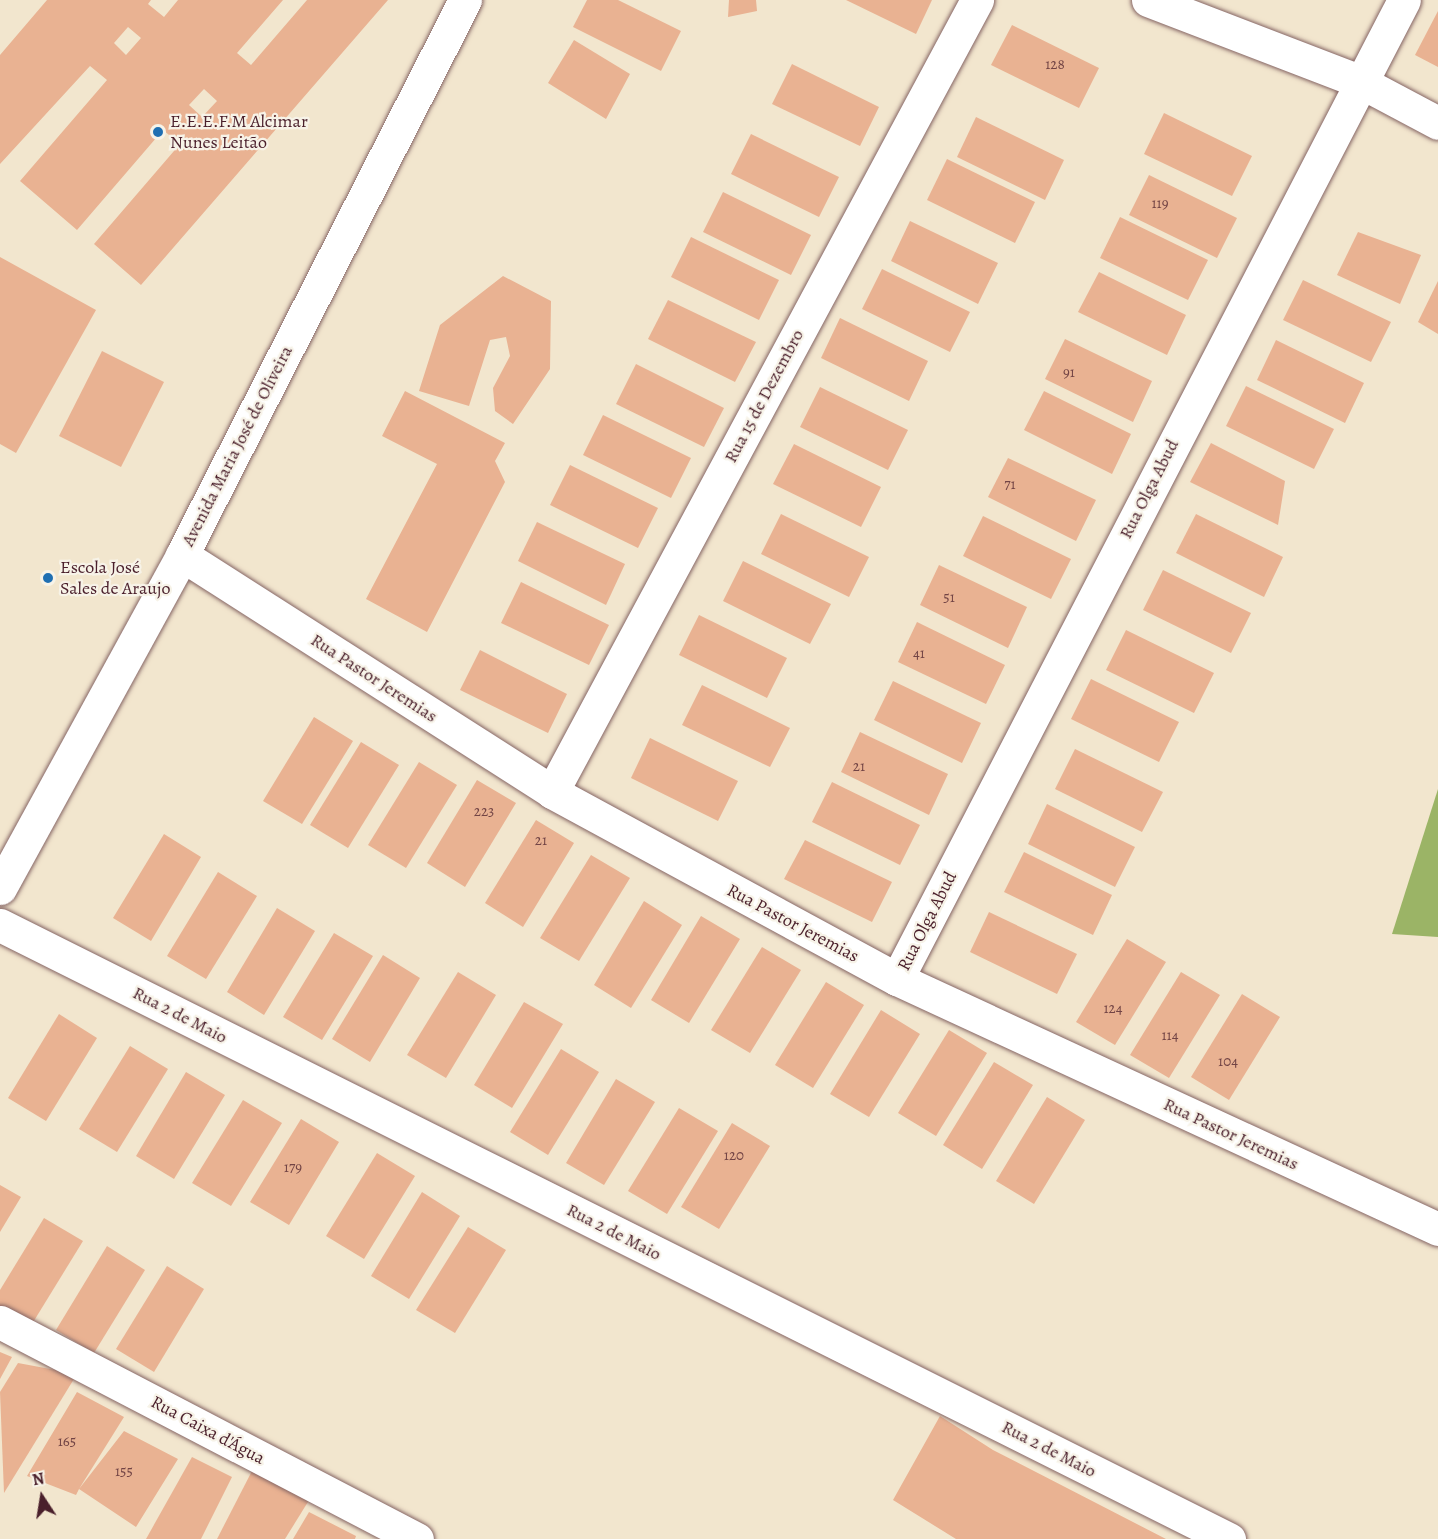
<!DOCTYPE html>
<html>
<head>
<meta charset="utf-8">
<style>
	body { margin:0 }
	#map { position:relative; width:1438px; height:1539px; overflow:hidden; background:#f2e6ce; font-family:Alegreya,serif }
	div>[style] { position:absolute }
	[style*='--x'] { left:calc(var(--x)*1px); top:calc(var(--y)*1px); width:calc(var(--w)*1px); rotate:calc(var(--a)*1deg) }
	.forest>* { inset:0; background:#9bb466 }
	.building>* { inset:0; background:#e9b292 }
	.roads { filter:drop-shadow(0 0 2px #856564) drop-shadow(0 0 2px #856564) }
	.street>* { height:33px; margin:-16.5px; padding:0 16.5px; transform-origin:16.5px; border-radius:16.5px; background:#fff }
	.secondary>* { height:33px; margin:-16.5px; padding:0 16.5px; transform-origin:16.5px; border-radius:16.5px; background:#fff }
	.dots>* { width:16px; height:16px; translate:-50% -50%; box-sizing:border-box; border:3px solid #f7f3e8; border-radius:50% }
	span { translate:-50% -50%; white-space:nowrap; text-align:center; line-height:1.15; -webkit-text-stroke:4.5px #f7f3e8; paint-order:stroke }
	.number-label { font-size:15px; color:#724445 }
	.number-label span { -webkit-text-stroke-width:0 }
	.poi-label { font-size:18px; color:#4a1f2b }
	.left { translate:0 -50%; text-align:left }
	.street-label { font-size:18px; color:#4a1f2b }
	.north { position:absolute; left:12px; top:1467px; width:60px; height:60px; -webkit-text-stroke:4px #f7f3e8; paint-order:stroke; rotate:348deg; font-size:16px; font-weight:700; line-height:24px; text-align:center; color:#4a1f2b }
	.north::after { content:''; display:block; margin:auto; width:21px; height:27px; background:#4a1f2b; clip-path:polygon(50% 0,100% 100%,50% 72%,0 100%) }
</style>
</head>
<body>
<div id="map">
	<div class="forest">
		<i style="clip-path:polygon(1438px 789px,1438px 937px,1392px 934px)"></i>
	</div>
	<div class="building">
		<i style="clip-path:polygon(evenodd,47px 0,151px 0,148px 4px,164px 17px,178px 0,283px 0,237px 53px,251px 65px,307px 0,388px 0,141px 285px,94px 244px,180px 144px,163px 130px,77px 230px,20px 181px,107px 80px,90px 66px,0 164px,0 55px,47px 0,128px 27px,141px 38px,126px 55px,114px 43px,128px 27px,47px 0,204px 89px,217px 101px,202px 117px,189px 105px,204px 89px)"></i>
		<i style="clip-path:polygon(587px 0,618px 0,681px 31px,661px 71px,573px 27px)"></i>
		<i style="clip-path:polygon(729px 0,756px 0,757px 11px,728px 17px)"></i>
		<i style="clip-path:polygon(846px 0,932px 0,916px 34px)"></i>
		<i style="clip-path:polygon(1438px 11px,1438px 67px,1415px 55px)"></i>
		<i style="clip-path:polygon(1012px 25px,1099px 68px,1079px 108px,991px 65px)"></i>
		<i style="clip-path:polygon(574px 40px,630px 74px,606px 119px,548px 83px)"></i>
		<i style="clip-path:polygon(792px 64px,879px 107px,860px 146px,772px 104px)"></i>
		<i style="clip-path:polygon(1164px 113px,1252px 156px,1232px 196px,1144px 154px)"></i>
		<i style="clip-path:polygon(976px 117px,1064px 160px,1045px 200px,957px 157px)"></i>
		<i style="clip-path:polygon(751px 134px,839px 177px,819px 217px,731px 174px)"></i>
		<i style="clip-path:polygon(947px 159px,1035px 202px,1015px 243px,927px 200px)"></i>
		<i style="clip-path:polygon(1149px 175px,1237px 218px,1217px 258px,1129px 215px)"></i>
		<i style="clip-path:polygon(723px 192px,811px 235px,791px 275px,703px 232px)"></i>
		<i style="clip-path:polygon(1120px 217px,1208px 260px,1188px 300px,1100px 258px)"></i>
		<i style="clip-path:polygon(910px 221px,998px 263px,978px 304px,891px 261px)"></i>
		<i style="clip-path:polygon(1358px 232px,1421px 255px,1400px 304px,1337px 275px)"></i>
		<i style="clip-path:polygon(691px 237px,779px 280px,759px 320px,671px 277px)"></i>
		<i style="clip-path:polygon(0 257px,96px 310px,16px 453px,0 444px)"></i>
		<i style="clip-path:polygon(882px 269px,970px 312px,950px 352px,862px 309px)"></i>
		<i style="clip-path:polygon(1099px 272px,1186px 315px,1167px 355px,1078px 312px)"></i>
		<i style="clip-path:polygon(503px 276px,551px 301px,550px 369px,513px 424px,495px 411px,493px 388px,510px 356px,506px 337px,490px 340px,469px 406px,419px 391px,440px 325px)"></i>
		<i style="clip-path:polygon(1303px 280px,1391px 322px,1371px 362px,1283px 320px)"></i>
		<i style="clip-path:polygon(1438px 281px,1438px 334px,1418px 322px)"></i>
		<i style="clip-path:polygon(668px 300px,756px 342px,735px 382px,648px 339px)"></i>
		<i style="clip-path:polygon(840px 318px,928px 361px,909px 401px,821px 358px)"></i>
		<i style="clip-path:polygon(1065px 339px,1152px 381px,1133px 422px,1045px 379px)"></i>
		<i style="clip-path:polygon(1276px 340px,1364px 383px,1345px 423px,1257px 380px)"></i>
		<i style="clip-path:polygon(102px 351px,164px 382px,121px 467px,59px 436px)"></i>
		<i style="clip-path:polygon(636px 364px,724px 408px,704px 447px,616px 404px)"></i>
		<i style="clip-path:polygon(1246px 386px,1334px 429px,1314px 469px,1226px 426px)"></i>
		<i style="clip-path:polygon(820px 387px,908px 430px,888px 470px,800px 427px)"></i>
		<i style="clip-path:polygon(405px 391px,505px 443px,495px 461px,505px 482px,427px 632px,366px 599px,437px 464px,382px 436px)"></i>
		<i style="clip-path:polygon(1044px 391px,1131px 434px,1112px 474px,1024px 430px)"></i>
		<i style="clip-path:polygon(603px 415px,691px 458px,671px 498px,583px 455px)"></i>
		<i style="clip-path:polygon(1211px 443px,1285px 481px,1278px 525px,1190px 482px)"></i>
		<i style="clip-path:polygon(794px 444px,881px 487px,861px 527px,773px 484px)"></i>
		<i style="clip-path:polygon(1008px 458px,1096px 500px,1076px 541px,988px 497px)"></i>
		<i style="clip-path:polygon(570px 465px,658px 508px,638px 548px,550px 505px)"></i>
		<i style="clip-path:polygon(781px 514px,869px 557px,849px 597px,761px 554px)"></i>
		<i style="clip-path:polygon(1196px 514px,1283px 557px,1264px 597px,1176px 553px)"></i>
		<i style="clip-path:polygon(983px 516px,1071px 559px,1051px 599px,963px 556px)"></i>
		<i style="clip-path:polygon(537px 522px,625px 564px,606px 605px,518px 561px)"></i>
		<i style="clip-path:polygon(743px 561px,831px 604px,810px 644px,723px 601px)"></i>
		<i style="clip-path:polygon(939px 565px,1027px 607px,1008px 648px,920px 605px)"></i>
		<i style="clip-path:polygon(1163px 570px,1251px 613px,1231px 653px,1143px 610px)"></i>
		<i style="clip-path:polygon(521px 582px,609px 625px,589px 665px,501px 623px)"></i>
		<i style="clip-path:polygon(699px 615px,787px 658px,767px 698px,679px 655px)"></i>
		<i style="clip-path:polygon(917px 622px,1005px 665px,986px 704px,898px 662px)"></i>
		<i style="clip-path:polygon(1126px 630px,1214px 673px,1194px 713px,1106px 670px)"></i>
		<i style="clip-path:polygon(480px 650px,567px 694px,548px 733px,460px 690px)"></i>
		<i style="clip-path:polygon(1091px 679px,1179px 722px,1159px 762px,1071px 719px)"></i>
		<i style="clip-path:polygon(893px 681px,981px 723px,962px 763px,874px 720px)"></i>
		<i style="clip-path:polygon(702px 685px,790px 728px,770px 767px,682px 725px)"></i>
		<i style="clip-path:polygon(314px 717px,353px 741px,302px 824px,263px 801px)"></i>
		<i style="clip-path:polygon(860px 732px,948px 774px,929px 815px,841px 772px)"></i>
		<i style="clip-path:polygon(650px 738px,738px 781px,718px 821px,631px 778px)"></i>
		<i style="clip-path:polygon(361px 742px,399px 765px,348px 848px,310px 825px)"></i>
		<i style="clip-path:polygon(1075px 749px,1163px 792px,1142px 832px,1055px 789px)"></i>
		<i style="clip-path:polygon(419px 762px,457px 785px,406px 868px,368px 845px)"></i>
		<i style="clip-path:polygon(477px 780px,516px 803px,465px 887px,427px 863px)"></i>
		<i style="clip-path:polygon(832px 782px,920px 825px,900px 865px,812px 822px)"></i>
		<i style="clip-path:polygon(1047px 804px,1135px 847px,1115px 887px,1028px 844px)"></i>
		<i style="clip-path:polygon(536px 820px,574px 843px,523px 927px,485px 903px)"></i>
		<i style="clip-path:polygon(164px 834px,201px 857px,151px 941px,113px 918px)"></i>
		<i style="clip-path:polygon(805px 840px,892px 882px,872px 922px,784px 879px)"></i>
		<i style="clip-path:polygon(1024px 852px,1112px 895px,1093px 935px,1004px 892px)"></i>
		<i style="clip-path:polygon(591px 855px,630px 878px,579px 961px,540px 938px)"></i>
		<i style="clip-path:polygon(218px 872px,257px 896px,206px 979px,167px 956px)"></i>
		<i style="clip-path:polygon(644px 901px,682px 925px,631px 1008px,594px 985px)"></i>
		<i style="clip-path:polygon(277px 908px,315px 931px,264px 1015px,227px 992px)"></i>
		<i style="clip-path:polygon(989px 912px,1077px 954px,1057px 994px,970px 952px)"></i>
		<i style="clip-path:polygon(701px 916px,740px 939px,689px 1023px,651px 1000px)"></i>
		<i style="clip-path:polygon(334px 933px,373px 956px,322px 1040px,283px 1017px)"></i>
		<i style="clip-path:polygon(1127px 939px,1166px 962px,1115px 1045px,1076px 1022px)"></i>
		<i style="clip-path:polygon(762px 947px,801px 970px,750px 1053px,711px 1030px)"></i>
		<i style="clip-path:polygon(383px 955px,420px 978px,370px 1062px,332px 1039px)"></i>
		<i style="clip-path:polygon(458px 972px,496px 995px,446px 1078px,407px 1055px)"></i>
		<i style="clip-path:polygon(1181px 972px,1220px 995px,1169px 1078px,1130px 1055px)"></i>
		<i style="clip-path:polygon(826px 982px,864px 1005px,813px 1088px,775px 1065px)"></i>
		<i style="clip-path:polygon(1242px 994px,1280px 1017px,1229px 1100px,1191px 1077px)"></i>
		<i style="clip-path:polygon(524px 1002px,563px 1024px,512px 1108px,474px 1085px)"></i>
		<i style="clip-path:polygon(881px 1010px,920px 1034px,869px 1117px,830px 1094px)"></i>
		<i style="clip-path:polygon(59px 1014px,97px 1038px,46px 1121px,8px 1098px)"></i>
		<i style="clip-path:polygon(949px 1030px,987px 1053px,936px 1136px,898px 1113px)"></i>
		<i style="clip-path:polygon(130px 1046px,168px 1069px,117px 1152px,79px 1129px)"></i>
		<i style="clip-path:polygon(561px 1049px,599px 1072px,548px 1155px,510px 1132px)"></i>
		<i style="clip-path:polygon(994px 1062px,1033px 1085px,982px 1169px,943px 1145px)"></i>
		<i style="clip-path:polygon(186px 1072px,225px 1095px,174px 1179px,136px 1156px)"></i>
		<i style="clip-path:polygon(616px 1079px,655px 1102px,604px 1185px,566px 1163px)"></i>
		<i style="clip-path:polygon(1047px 1097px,1085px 1120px,1034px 1204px,996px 1181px)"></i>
		<i style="clip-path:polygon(243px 1100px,282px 1123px,231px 1206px,192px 1183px)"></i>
		<i style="clip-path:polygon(679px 1108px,718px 1131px,667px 1214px,628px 1191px)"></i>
		<i style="clip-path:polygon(301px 1119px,339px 1142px,289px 1225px,250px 1202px)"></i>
		<i style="clip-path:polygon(732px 1123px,770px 1146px,719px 1229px,681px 1207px)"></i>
		<i style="clip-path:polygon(377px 1153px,415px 1176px,364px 1259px,326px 1236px)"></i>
		<i style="clip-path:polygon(0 1185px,21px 1197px,0 1232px)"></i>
		<i style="clip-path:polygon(422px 1192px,460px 1216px,409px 1299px,371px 1276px)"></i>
		<i style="clip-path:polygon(44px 1218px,83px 1241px,32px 1324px,0 1306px,0 1290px)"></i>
		<i style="clip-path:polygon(468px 1227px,506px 1250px,455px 1333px,416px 1310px)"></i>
		<i style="clip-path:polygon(107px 1246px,145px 1270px,94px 1353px,56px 1330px)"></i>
		<i style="clip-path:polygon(167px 1266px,204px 1289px,154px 1372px,116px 1349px)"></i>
		<i style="clip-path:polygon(0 1352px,12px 1357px,0 1379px)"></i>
		<i style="clip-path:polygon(18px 1363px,77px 1374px,4px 1493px,0 1392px)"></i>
		<i style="clip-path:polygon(77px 1392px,124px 1417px,79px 1489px,124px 1431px,178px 1459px,136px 1527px,79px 1489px,76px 1495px,27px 1476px)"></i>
		<i style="clip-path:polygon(940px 1416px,993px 1450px,1166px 1539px,956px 1539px,893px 1500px)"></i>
		<i style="clip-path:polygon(192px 1457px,232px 1477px,201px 1539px,146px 1539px)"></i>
		<i style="clip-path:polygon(253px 1469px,311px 1497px,285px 1539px,217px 1539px)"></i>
		<i style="clip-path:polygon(309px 1512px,356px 1536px,355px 1539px,293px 1539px)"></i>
	</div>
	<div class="roads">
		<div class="street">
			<i style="--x:182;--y:555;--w:439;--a:32.6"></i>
			<i style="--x:552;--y:792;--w:392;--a:28.5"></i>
			<i style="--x:897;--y:979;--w:596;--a:24.8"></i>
			<i style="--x:552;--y:792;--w:899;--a:-61.78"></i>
			<i style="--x:0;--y:925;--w:1374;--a:26.55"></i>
			<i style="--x:897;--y:979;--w:1102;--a:-62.62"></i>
			<i style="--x:0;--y:1322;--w:470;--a:27.5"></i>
		</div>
		<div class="secondary">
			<i style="--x:1148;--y:0;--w:226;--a:21"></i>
			<i style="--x:1359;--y:81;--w:89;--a:28"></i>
			<i style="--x:0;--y:888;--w:379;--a:-61.3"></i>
			<i style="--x:182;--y:555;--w:623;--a:-62.98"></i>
		</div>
	</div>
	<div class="dots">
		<i style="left:158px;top:132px;background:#1f6fb2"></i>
		<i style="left:48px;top:578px;background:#1f6fb2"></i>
	</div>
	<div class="number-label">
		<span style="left:1055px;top:65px">128</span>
		<span style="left:1160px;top:204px">119</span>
		<span style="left:1069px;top:373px">91</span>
		<span style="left:1010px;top:485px">71</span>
		<span style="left:949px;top:598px">51</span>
		<span style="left:919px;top:654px">41</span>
		<span style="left:859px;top:767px">21</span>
		<span style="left:484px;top:812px">223</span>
		<span style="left:541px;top:841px">21</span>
		<span style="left:1113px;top:1009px">124</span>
		<span style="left:1170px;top:1036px">114</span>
		<span style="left:1228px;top:1062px">104</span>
		<span style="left:734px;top:1156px">120</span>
		<span style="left:293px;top:1168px">179</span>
		<span style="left:67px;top:1442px">165</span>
		<span style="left:124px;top:1472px">155</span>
	</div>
	<div class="poi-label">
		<span class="left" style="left:170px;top:132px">E.E.E.F.M Alcimar<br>Nunes Leitão</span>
		<span class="left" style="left:60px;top:578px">Escola José<br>Sales de Araujo</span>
	</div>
	<div class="street-label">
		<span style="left:764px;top:396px;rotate:-62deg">Rua 15 de Dezembro</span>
		<span style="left:237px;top:446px;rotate:-63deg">Avenida Maria José de Oliveira</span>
		<span style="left:1149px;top:489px;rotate:-63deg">Rua Olga Abud</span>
		<span style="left:374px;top:678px;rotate:33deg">Rua Pastor Jeremias</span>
		<span style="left:927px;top:921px;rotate:-63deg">Rua Olga Abud</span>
		<span style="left:793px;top:923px;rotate:28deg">Rua Pastor Jeremias</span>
		<span style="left:180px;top:1015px;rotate:27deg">Rua 2 de Maio</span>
		<span style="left:1231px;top:1134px;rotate:25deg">Rua Pastor Jeremias</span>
		<span style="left:614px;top:1232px;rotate:27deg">Rua 2 de Maio</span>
		<span style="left:208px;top:1430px;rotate:28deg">Rua Caixa d'Água</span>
		<span style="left:1049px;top:1449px;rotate:27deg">Rua 2 de Maio</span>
	</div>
	<div class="north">N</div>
</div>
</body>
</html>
